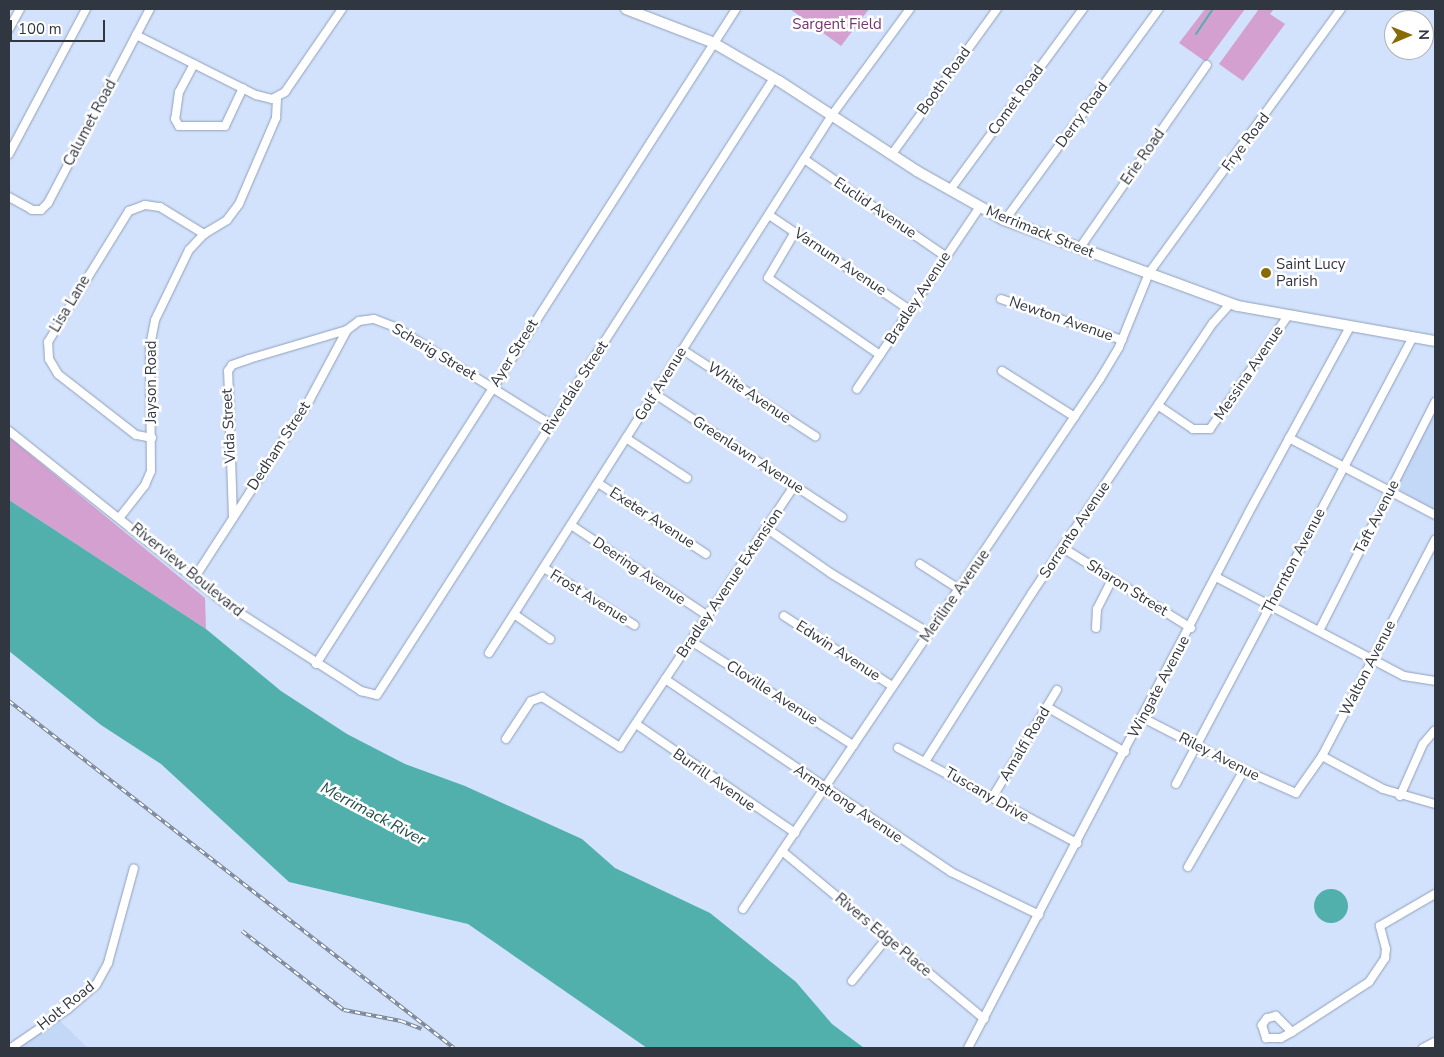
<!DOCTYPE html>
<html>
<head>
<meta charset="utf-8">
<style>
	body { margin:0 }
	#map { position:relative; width:1444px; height:1057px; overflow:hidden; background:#d2e2fc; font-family:"Nunito Sans",sans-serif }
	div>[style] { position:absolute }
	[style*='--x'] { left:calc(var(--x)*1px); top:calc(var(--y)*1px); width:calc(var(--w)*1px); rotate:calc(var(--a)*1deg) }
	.built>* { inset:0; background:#c3d7f7 }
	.green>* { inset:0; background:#d3a0d0 }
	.water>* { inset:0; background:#51b0ac }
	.round { border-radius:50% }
	.stream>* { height:2px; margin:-1px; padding:0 1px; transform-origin:1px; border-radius:1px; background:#51b0ac }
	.roads { filter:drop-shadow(0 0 1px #91a0b9) drop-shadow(0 0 1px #91a0b9) }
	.minor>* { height:8px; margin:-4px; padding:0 4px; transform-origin:4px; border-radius:4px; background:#fff }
	.secondary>* { height:10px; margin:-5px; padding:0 5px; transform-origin:5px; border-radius:5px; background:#fff }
	.rail>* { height:4px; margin-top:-2px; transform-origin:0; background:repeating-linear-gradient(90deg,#fff 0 5.5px,#7b8597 0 11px); box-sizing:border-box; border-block:1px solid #7b8597 }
	.dots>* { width:14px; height:14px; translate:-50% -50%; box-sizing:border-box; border:2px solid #fff; border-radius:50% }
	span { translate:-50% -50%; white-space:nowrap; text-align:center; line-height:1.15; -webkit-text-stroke:5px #fff; paint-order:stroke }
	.park-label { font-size:15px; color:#733471 }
	.street-label { font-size:15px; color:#313741 }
	.poi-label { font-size:15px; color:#313741 }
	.left { translate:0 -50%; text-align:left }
	.water-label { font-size:16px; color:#244f4d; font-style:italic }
	.frame { position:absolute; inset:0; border:10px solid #313741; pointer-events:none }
	.north { position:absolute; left:1384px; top:10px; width:50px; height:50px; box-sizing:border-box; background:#fff; border:1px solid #adafb3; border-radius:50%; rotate:89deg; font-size:14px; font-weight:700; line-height:20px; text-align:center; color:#313741 }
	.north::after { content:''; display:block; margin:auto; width:18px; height:22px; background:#886b09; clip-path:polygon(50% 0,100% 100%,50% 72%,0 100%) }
	.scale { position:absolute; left:10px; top:20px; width:95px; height:22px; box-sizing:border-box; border:2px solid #313741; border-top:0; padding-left:6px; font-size:15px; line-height:18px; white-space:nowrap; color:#313741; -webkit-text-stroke:4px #fff; paint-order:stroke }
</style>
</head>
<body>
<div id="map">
	<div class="built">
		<i style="clip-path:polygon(1435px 411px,1435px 510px,1396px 488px)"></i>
		<i style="clip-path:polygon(59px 1020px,88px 1048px,19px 1048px)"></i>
	</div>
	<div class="green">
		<i style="clip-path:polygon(790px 9px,869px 9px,841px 46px)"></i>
		<i style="clip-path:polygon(1205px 9px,1245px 9px,1206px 62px,1179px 43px)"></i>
		<i style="clip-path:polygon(1259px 9px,1274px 9px,1270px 14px,1285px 24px,1243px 81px,1219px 64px)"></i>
		<i style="clip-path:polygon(9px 437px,205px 598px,206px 629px,9px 500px)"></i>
	</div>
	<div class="water">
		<i style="clip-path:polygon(9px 500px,206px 629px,281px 691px,347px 734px,405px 764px,465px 786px,582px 839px,615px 868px,710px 913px,796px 982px,832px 1024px,864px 1048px,647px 1048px,468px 924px,289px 882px,161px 764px,101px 725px,9px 651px)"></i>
		<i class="round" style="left:1314px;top:889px;width:34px;height:34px"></i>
	</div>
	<div class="stream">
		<i style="--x:1196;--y:34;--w:30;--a:-56"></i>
	</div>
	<div class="roads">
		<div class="minor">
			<i style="--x:9;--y:29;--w:23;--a:-61"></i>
			<i style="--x:136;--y:35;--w:134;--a:26.6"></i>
			<i style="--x:256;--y:95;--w:16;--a:14"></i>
			<i style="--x:272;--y:99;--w:15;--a:-28"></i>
			<i style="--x:285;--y:92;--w:101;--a:-55.5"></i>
			<i style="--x:194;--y:64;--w:32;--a:118"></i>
			<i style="--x:179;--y:92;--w:27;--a:98"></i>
			<i style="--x:175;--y:119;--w:8;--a:60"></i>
			<i style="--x:179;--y:126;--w:46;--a:0"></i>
			<i style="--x:225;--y:126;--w:42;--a:-64.7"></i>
			<i style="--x:9;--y:154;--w:164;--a:-62"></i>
			<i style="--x:892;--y:154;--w:179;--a:-54.1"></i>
			<i style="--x:804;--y:159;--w:171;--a:34.5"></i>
			<i style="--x:950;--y:190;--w:225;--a:-53.7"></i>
			<i style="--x:9;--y:197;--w:26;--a:29"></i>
			<i style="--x:32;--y:210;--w:9;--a:0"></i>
			<i style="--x:41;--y:210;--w:10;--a:-45"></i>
			<i style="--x:48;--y:203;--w:219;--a:-62.3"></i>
			<i style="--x:769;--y:215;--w:170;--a:34"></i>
			<i style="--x:1005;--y:220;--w:261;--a:-53.9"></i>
			<i style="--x:795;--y:232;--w:53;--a:120.4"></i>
			<i style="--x:768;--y:278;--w:136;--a:34.5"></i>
			<i style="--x:1079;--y:249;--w:224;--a:-55.2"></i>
			<i style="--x:1001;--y:299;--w:128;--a:18.7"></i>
			<i style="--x:683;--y:350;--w:158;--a:33.1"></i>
			<i style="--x:1002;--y:371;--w:86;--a:32.2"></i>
			<i style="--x:857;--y:389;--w:218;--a:-56"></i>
			<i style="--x:655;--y:394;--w:224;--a:33.3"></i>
			<i style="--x:1159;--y:406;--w:41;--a:34.1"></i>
			<i style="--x:1193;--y:429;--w:17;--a:0"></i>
			<i style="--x:1210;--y:429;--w:136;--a:-55.5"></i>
			<i style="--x:9;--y:431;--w:278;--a:38.6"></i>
			<i style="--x:226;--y:604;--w:161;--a:32.8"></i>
			<i style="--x:361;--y:691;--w:16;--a:14"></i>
			<i style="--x:377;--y:695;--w:734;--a:-57.24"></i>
			<i style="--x:152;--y:438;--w:16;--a:-169"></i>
			<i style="--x:136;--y:435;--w:99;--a:-142"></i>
			<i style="--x:58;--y:374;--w:17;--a:-121"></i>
			<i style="--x:49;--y:359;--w:17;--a:-93"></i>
			<i style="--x:48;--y:342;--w:154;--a:-58.3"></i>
			<i style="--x:129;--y:211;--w:17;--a:-21"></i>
			<i style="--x:145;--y:205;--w:15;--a:8"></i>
			<i style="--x:160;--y:207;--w:52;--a:31.5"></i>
			<i style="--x:626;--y:438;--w:73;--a:33.3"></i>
			<i style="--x:1289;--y:438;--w:165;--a:27.8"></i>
			<i style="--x:598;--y:483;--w:129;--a:33.3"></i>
			<i style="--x:120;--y:517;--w:41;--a:-52"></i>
			<i style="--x:145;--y:485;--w:15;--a:-67"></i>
			<i style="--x:151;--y:471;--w:125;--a:-90.5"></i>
			<i style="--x:150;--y:346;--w:26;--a:-79"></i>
			<i style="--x:155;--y:320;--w:78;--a:-64.1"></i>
			<i style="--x:189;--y:250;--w:22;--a:-47"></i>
			<i style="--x:204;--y:234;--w:27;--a:-31"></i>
			<i style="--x:227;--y:220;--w:20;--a:-53"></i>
			<i style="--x:239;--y:204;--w:94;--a:-66.7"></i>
			<i style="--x:276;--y:118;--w:20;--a:-87"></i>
			<i style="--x:233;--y:518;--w:147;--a:-91.9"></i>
			<i style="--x:228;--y:371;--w:7;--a:-56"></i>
			<i style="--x:232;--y:365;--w:18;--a:-19"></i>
			<i style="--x:249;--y:359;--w:102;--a:-16.5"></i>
			<i style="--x:571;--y:525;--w:164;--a:33.6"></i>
			<i style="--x:766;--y:528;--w:80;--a:34.9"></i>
			<i style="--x:832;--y:574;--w:114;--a:31.3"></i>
			<i style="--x:1063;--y:548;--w:151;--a:32"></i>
			<i style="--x:920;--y:564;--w:46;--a:32.7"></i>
			<i style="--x:544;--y:568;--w:107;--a:32.3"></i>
			<i style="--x:195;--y:577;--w:212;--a:-57.1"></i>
			<i style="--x:310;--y:399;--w:78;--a:-61.8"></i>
			<i style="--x:347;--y:330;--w:15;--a:-37"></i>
			<i style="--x:359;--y:321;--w:15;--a:-8"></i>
			<i style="--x:374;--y:319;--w:22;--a:21"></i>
			<i style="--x:395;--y:327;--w:185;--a:32"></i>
			<i style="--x:1216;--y:577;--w:212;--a:27.8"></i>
			<i style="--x:1404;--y:676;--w:31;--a:9"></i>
			<i style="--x:514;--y:614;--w:44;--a:34.8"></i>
			<i style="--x:784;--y:616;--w:129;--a:32.9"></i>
			<i style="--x:1096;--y:628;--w:19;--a:-87"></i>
			<i style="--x:1097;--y:609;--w:34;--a:-63"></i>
			<i style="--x:1319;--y:631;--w:257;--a:-63.1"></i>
			<i style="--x:691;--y:641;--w:193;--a:32.7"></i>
			<i style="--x:489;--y:653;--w:638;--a:-57.48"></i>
			<i style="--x:832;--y:115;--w:132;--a:-53.7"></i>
			<i style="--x:316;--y:664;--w:778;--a:-57.33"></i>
			<i style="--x:665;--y:679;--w:345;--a:34"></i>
			<i style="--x:951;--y:872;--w:98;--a:26"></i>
			<i style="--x:1047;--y:707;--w:90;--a:30"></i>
			<i style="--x:1143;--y:718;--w:114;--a:27.2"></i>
			<i style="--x:1244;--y:770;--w:57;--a:23.9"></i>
			<i style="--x:1296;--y:793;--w:45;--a:-54.9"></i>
			<i style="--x:1322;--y:756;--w:244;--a:-62.4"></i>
			<i style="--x:636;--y:724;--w:193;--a:34.4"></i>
			<i style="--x:506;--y:739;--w:45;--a:-56.7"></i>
			<i style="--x:531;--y:701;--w:12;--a:-20"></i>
			<i style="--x:542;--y:697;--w:93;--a:32.7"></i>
			<i style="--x:620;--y:747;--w:314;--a:-56.3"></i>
			<i style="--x:898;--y:748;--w:203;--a:28"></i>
			<i style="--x:1322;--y:756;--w:69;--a:28.4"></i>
			<i style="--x:1383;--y:789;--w:54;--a:16.1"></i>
			<i style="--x:926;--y:760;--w:198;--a:-57.6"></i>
			<i style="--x:1032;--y:593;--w:325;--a:-56.2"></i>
			<i style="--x:1213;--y:323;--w:25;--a:-48"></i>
			<i style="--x:1176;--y:784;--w:506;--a:-62.07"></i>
			<i style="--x:1400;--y:796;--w:57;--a:-66.1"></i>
			<i style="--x:1423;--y:744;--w:18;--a:-49"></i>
			<i style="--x:992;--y:798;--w:126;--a:-59"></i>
			<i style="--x:782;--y:851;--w:263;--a:39.7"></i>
			<i style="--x:1188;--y:867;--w:112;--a:-60"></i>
			<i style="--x:743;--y:909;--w:639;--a:-56.04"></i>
			<i style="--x:1100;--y:379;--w:37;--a:-59"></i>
			<i style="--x:1119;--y:347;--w:80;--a:-67.9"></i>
			<i style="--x:1149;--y:273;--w:326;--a:-54"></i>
			<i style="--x:852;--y:981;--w:55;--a:-50.9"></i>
			<i style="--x:1292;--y:1032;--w:23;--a:-135"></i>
			<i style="--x:1276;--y:1016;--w:9;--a:167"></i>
			<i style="--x:1267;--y:1018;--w:9;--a:126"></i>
			<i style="--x:1262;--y:1025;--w:14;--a:73"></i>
			<i style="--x:1266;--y:1038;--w:15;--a:0"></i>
			<i style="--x:1281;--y:1038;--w:13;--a:-29"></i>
			<i style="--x:1292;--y:1032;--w:92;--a:-33"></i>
			<i style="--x:1369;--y:982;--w:29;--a:-56"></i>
			<i style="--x:1385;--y:958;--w:9;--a:-84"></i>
			<i style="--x:1386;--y:949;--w:24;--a:-105"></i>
			<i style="--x:1380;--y:926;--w:64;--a:-30.2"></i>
			<i style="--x:11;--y:1048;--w:69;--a:-34.4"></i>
			<i style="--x:68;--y:1009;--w:37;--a:-41"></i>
			<i style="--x:96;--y:985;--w:25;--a:-61"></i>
			<i style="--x:108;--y:963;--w:98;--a:-74.7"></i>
			<i style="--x:968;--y:1048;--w:605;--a:-62.33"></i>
			<i style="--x:1249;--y:512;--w:211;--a:-61.4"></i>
			<i style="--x:1423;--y:1048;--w:13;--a:-27"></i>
		</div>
		<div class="secondary">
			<i style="--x:626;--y:9;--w:92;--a:21"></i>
			<i style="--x:712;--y:42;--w:78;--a:30.2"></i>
			<i style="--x:779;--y:81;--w:165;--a:33.1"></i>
			<i style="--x:917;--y:171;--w:100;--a:29.4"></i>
			<i style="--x:1004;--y:220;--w:249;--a:20.2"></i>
			<i style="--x:1238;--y:306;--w:200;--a:10.1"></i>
		</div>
	</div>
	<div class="rail">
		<i style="--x:9;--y:701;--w:564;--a:37.95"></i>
		<i style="--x:242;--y:931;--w:129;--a:37.8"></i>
		<i style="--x:344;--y:1010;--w:58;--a:10.9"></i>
		<i style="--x:401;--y:1021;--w:22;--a:21"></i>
	</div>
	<div class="dots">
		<i style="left:1266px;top:273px;background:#886b09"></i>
	</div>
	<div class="park-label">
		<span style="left:837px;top:25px">Sargent Field</span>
	</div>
	<div class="street-label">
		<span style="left:944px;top:81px;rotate:-54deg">Booth Road</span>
		<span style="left:1016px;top:100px;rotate:-54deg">Comet Road</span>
		<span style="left:1082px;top:115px;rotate:-54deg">Derry Road</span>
		<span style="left:90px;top:123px;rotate:-62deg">Calumet Road</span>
		<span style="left:1246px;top:142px;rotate:-53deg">Frye Road</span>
		<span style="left:1143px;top:157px;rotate:-55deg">Erie Road</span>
		<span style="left:875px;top:208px;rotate:34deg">Euclid Avenue</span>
		<span style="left:1040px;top:232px;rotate:22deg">Merrimack Street</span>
		<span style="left:840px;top:262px;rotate:34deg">Varnum Avenue</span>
		<span style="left:918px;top:298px;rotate:-57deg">Bradley Avenue</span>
		<span style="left:70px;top:304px;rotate:-59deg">Lisa Lane</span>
		<span style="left:1061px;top:319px;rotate:19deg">Newton Avenue</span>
		<span style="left:434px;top:352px;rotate:31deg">Scherig Street</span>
		<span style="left:514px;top:353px;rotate:-58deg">Ayer Street</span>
		<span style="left:1249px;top:373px;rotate:-56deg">Messina Avenue</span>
		<span style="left:152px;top:382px;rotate:-90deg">Jayson Road</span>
		<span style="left:661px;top:384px;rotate:-58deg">Golf Avenue</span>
		<span style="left:575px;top:388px;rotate:-57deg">Riverdale Street</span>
		<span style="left:749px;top:393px;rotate:34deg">White Avenue</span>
		<span style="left:229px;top:426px;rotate:-93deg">Vida Street</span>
		<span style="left:279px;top:446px;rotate:-57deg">Dedham Street</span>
		<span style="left:748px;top:455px;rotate:33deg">Greenlawn Avenue</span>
		<span style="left:1377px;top:517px;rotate:-63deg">Taft Avenue</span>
		<span style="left:652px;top:518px;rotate:33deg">Exeter Avenue</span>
		<span style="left:1075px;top:530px;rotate:-56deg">Sorrento Avenue</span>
		<span style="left:1294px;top:561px;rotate:-62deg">Thornton Avenue</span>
		<span style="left:187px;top:570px;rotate:39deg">Riverview Boulevard</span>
		<span style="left:639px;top:571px;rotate:34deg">Deering Avenue</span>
		<span style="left:730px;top:583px;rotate:-56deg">Bradley Avenue Extension</span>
		<span style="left:1127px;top:588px;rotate:32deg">Sharon Street</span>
		<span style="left:955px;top:596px;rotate:-55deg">Meriline Avenue</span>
		<span style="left:589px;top:597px;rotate:32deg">Frost Avenue</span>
		<span style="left:838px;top:651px;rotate:33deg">Edwin Avenue</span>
		<span style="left:1368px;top:668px;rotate:-63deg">Walton Avenue</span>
		<span style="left:1159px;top:687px;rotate:-62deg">Wingate Avenue</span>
		<span style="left:772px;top:693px;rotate:33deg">Cloville Avenue</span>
		<span style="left:1025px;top:744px;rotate:-59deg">Amalfi Road</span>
		<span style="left:1219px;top:757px;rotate:27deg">Riley Avenue</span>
		<span style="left:714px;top:780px;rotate:35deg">Burrill Avenue</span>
		<span style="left:987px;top:795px;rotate:30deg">Tuscany Drive</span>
		<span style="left:848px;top:804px;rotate:34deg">Armstrong Avenue</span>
		<span style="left:883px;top:935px;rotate:40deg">Rivers Edge Place</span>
		<span style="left:66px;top:1006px;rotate:-39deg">Holt Road</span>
	</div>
	<div class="poi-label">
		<span class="left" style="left:1276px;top:273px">Saint Lucy<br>Parish</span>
	</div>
	<div class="water-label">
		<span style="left:373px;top:814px;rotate:28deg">Merrimack River</span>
	</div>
	<div class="frame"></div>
	<div class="north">N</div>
	<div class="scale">100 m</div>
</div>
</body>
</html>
